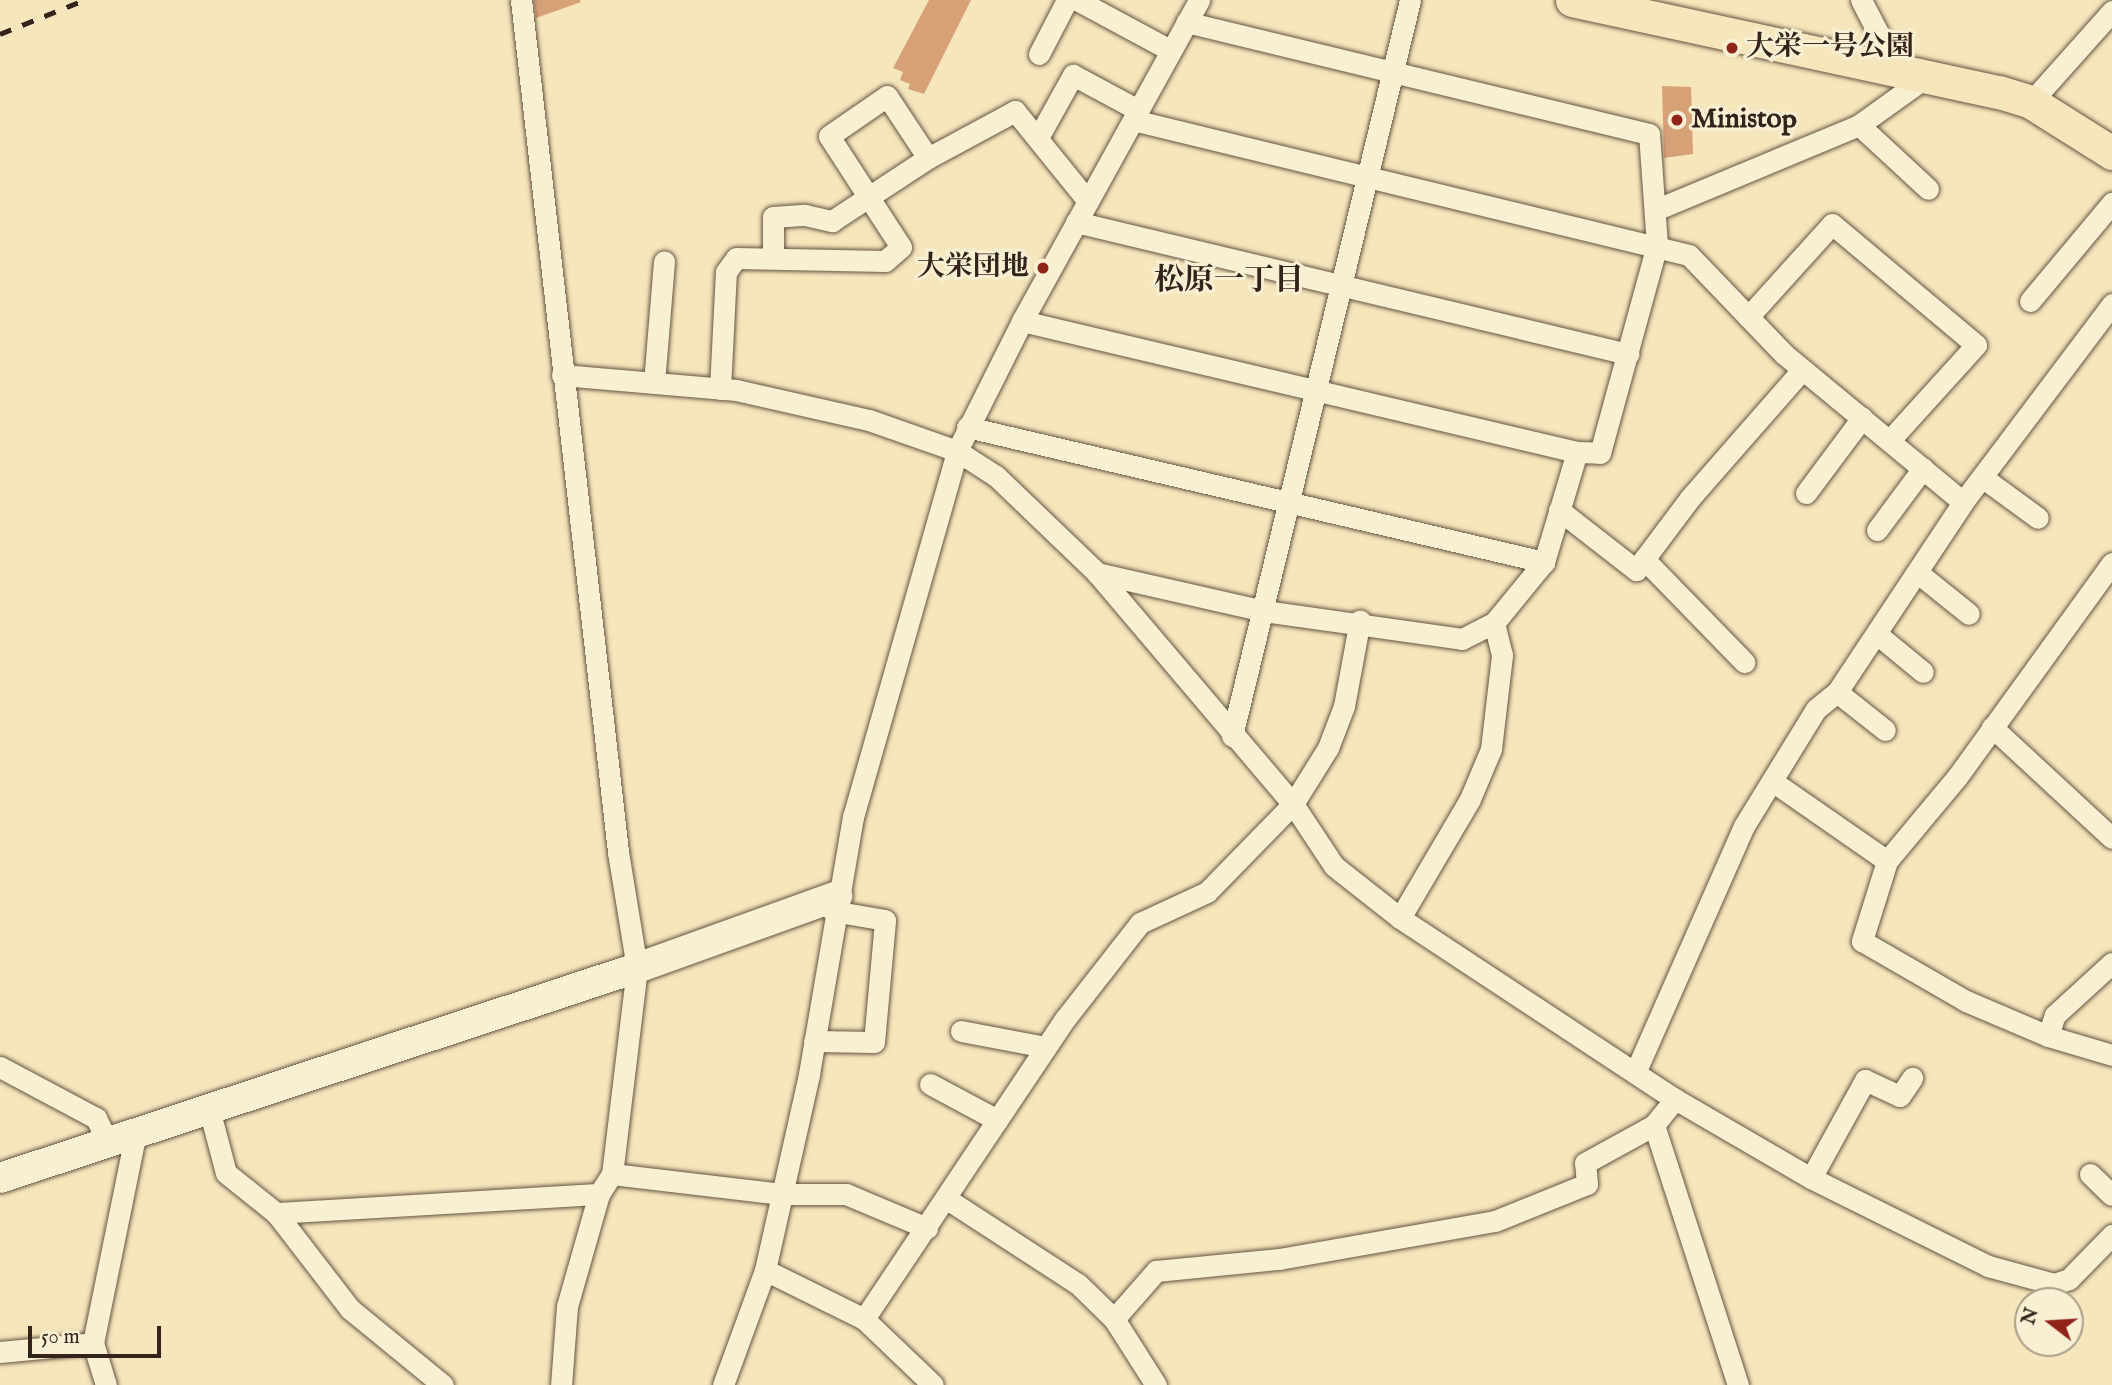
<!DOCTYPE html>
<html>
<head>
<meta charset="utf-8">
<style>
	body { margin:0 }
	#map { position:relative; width:2112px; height:1385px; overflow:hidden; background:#f6e6bb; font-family:"IM FELL English","Noto Serif JP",serif }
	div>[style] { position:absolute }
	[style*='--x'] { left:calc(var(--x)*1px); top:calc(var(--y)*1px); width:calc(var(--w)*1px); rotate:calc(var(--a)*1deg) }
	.building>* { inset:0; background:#d7a178 }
	.roads { filter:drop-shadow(0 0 2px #645443) drop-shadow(0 0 2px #645443) }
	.street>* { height:21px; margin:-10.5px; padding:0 10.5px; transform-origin:10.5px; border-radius:10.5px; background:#f9efd3 }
	.secondary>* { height:30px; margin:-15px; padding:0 15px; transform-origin:15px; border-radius:15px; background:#f9efd3 }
	.primary>* { height:33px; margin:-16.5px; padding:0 16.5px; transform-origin:16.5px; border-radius:16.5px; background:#f6e6bb }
	.rail>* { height:5px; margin-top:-2.5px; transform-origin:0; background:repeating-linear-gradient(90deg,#34231b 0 12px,transparent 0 24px) }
	.dots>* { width:19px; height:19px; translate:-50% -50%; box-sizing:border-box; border:4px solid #f9efd3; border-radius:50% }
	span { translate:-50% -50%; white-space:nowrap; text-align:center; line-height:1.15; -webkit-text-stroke:6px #f9efd3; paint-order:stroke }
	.poi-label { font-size:28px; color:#34231b; font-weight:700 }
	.left { translate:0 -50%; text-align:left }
	.right { translate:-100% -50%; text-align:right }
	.neighbourhood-label { font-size:30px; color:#34231b; font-weight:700 }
	.north { position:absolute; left:2014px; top:1287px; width:70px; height:70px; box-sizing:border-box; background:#f9efd3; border:2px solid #aa9d89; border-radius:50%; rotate:287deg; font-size:19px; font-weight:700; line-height:28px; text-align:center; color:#34231b }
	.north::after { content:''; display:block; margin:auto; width:24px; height:32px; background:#8f2418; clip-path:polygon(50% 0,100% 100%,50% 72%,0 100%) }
	.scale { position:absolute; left:28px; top:1326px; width:133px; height:32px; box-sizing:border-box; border:4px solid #34231b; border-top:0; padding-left:9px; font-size:21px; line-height:24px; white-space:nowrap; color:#34231b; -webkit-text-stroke:5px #f9efd3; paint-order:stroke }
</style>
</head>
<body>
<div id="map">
	<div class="building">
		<i style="clip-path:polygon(534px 0,580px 0,581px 2px,536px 18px)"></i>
		<i style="clip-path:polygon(929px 0,971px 0,924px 94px,908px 89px,910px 84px,900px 80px,903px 72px,893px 68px)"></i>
		<i style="clip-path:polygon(1662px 86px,1691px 87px,1693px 154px,1664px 158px)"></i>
	</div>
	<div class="roads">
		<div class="street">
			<i style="--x:521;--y:0;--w:858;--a:83.5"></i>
			<i style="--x:618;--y:852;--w:118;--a:80.7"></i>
			<i style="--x:637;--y:968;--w:208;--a:96.9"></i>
			<i style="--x:612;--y:1174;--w:24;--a:123"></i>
			<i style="--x:599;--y:1194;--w:116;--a:105.9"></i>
			<i style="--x:567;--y:1306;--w:79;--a:94.3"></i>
			<i style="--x:1077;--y:0;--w:106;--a:28.3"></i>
			<i style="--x:1861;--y:0;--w:80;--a:62.5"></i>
			<i style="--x:1039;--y:54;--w:61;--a:-62.6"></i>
			<i style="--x:2031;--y:102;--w:122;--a:-48.3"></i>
			<i style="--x:1133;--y:120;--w:572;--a:13.65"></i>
			<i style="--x:1689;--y:255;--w:137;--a:46.2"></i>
			<i style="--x:1784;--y:354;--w:232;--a:39.6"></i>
			<i style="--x:1859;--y:125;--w:94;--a:42.8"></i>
			<i style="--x:1039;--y:136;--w:70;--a:-60.9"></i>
			<i style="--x:1073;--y:75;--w:74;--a:28.3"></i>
			<i style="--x:1655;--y:210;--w:221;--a:-22.6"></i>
			<i style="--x:1859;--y:125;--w:82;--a:-35.6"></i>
			<i style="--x:1076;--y:222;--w:568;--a:13.45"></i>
			<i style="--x:773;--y:258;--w:41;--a:-90"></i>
			<i style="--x:773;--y:217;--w:32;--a:-4"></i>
			<i style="--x:805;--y:215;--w:28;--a:13"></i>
			<i style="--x:832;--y:221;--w:115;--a:-33.3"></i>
			<i style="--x:928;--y:158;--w:99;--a:-28.4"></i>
			<i style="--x:1015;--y:111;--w:116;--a:51"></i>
			<i style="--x:2030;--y:301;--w:128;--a:-50.1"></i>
			<i style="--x:1748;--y:317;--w:125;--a:-47.9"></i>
			<i style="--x:1832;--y:224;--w:188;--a:40"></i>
			<i style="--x:1976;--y:345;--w:128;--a:132.2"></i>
			<i style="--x:1022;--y:321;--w:570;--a:13.28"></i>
			<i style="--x:562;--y:375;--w:175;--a:4.9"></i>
			<i style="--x:736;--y:390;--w:136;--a:12.7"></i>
			<i style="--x:869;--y:420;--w:93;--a:19.4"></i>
			<i style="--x:957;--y:451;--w:46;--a:32.7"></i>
			<i style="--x:996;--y:476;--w:140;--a:43.8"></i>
			<i style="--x:1097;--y:573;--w:303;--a:49.7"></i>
			<i style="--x:1293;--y:804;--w:74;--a:56.5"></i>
			<i style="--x:1334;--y:866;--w:84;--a:38.2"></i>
			<i style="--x:1400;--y:918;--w:329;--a:33.4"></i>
			<i style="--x:1675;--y:1099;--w:157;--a:30.2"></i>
			<i style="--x:1811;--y:1178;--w:198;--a:26.4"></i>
			<i style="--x:1988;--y:1266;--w:68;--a:15.3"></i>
			<i style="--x:2054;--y:1284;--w:16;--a:-18"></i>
			<i style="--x:2069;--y:1279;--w:62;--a:-45.7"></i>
			<i style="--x:654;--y:383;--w:122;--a:-85.3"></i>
			<i style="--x:720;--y:389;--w:117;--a:-87.1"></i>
			<i style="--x:726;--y:272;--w:17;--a:-54"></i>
			<i style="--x:736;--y:258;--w:149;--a:1.2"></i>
			<i style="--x:885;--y:261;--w:21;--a:-41"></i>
			<i style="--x:901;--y:247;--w:132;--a:-123"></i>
			<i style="--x:829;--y:136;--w:70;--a:-34.6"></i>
			<i style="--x:887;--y:96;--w:74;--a:56.5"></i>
			<i style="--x:967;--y:427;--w:593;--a:13.17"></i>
			<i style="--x:1982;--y:477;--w:69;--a:36.2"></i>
			<i style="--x:1806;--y:493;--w:94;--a:-53.3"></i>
			<i style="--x:1559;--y:510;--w:98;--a:37.9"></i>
			<i style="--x:1636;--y:570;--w:90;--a:-53.1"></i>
			<i style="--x:1690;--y:498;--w:170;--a:-48.8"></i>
			<i style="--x:1877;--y:530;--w:77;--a:-53.4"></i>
			<i style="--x:1644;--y:559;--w:144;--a:45.8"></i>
			<i style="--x:2112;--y:563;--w:264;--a:125.9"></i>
			<i style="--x:1957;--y:777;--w:109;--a:129.8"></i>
			<i style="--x:1887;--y:861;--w:84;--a:107.4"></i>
			<i style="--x:1862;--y:941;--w:120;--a:30"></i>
			<i style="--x:1966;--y:1001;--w:89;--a:23.1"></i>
			<i style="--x:2048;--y:1036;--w:67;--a:16.5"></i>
			<i style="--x:1097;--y:573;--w:171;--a:12.8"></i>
			<i style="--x:1264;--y:611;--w:200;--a:8"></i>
			<i style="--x:1462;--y:639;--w:36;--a:-27"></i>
			<i style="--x:1494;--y:623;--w:79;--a:-50.7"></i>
			<i style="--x:1544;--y:562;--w:115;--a:-73.3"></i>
			<i style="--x:1577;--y:452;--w:23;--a:2"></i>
			<i style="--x:1600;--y:453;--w:216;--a:-74.7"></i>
			<i style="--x:1657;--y:245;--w:111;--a:-94.1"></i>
			<i style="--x:1649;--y:134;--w:476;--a:-166.4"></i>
			<i style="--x:1918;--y:573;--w:65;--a:38.8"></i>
			<i style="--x:1878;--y:635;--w:58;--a:39.4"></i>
			<i style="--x:1837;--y:692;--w:228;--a:-56.4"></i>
			<i style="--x:1963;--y:502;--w:248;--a:-53"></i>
			<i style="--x:1992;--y:727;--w:163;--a:42.8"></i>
			<i style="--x:1232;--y:736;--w:757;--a:-76.4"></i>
			<i style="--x:1772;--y:781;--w:140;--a:34.8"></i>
			<i style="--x:1400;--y:918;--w:138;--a:-59.5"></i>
			<i style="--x:1470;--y:799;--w:54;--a:-67.2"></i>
			<i style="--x:1491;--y:749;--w:95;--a:-83.3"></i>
			<i style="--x:1502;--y:655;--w:33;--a:-104"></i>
			<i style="--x:961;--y:1031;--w:86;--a:10.7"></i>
			<i style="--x:2048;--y:1036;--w:22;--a:-72"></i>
			<i style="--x:2055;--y:1015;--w:77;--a:-42.4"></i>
			<i style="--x:814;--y:1041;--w:60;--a:1"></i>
			<i style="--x:874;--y:1042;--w:122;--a:-84.8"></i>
			<i style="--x:885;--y:920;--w:53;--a:-170.2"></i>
			<i style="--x:0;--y:1067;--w:109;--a:28"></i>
			<i style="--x:96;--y:1118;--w:30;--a:64"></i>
			<i style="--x:1635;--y:1073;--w:270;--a:-66.2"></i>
			<i style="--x:1744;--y:826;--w:137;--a:-58.4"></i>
			<i style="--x:1816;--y:709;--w:27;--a:-39"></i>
			<i style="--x:1837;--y:692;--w:61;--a:38.4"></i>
			<i style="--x:930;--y:1084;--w:76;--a:28.2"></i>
			<i style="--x:1675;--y:1099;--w:33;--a:129"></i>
			<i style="--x:1654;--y:1125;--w:273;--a:72.1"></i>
			<i style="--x:208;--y:1105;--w:70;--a:75.2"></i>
			<i style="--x:226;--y:1173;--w:64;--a:38.7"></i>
			<i style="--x:276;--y:1213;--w:121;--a:52.4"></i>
			<i style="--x:350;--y:1309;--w:120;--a:39.3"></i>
			<i style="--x:612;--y:1174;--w:171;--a:6.7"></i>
			<i style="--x:782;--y:1194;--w:64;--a:0"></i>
			<i style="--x:846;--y:1194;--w:88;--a:22.8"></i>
			<i style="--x:2090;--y:1174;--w:30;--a:44"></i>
			<i style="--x:1811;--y:1178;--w:112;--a:-61.1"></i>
			<i style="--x:1865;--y:1080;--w:38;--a:25"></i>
			<i style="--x:1900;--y:1096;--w:22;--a:-56"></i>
			<i style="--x:947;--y:1199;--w:156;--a:33"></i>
			<i style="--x:1078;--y:1284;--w:50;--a:44.2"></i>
			<i style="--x:1114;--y:1319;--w:78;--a:57.5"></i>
			<i style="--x:276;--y:1213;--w:324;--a:-3.4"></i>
			<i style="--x:765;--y:1270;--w:110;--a:26.3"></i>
			<i style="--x:864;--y:1319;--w:95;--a:43.7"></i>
			<i style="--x:864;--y:1319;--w:361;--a:-56.2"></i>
			<i style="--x:1065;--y:1019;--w:122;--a:-52"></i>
			<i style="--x:1140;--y:923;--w:74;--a:-24.8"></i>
			<i style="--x:1207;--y:892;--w:123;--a:-45.7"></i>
			<i style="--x:1293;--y:804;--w:66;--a:-58"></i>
			<i style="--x:1328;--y:748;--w:45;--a:-69.1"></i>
			<i style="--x:1344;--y:706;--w:87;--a:-79.5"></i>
			<i style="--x:1114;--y:1319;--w:64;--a:-48.8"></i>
			<i style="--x:1156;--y:1271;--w:124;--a:-5.6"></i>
			<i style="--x:1279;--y:1259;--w:219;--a:-10"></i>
			<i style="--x:1495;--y:1221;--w:99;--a:-21.9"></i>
			<i style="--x:1587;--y:1184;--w:21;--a:-95"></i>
			<i style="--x:1585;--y:1163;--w:79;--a:-28.8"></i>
			<i style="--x:0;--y:1352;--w:93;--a:-5.5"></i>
			<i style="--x:106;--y:1385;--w:44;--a:-107.2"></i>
			<i style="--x:93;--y:1343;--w:211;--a:-78.5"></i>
			<i style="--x:723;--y:1385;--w:122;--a:-69.9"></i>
			<i style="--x:765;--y:1270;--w:201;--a:-77.3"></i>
			<i style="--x:809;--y:1074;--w:261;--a:-80.3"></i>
			<i style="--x:853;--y:817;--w:380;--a:-74.1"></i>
			<i style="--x:957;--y:451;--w:145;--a:-63.4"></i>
			<i style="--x:1022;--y:321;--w:367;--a:-61.1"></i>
		</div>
		<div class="secondary">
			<i style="--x:0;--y:1178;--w:671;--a:-18.25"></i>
			<i style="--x:637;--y:968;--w:213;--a:-19.8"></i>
		</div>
		<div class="primary">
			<i style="--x:1572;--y:0;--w:437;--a:12.2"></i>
			<i style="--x:1999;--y:92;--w:34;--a:17"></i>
			<i style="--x:2031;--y:102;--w:96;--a:32.2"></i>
		</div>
	</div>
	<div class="rail">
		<i style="--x:0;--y:34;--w:91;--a:-22"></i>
	</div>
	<div class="dots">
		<i style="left:1732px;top:48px;background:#8f2418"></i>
		<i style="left:1677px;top:120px;background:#8f2418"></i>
		<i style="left:1043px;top:268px;background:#8f2418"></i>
	</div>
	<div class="poi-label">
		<span class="left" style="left:1746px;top:48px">大栄一号公園</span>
		<span class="left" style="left:1691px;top:120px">Ministop</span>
		<span class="right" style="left:1029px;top:268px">大栄団地</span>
	</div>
	<div class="neighbourhood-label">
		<span style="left:1229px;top:281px">松原一丁目</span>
	</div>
	<div class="north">N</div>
	<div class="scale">50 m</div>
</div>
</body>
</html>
